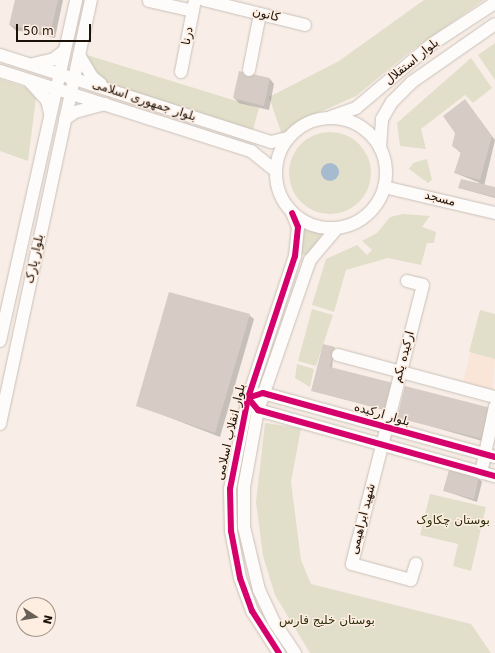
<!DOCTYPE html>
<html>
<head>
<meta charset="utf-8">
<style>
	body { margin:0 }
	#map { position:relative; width:495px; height:653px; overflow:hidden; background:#f8eee7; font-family:"DejaVu Sans",Cairo,sans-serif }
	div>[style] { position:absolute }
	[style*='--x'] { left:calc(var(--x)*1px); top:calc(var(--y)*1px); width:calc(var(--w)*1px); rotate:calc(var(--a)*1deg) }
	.built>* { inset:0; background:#fae6d8 }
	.green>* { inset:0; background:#e1dec9 }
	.round { border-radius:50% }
	.water>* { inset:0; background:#a6bbcf }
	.shadow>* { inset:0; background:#0003 }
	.building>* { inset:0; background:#d6ccc5 }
	.roads { filter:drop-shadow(0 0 1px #c9c0b9) drop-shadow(0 0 1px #c9c0b9) }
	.minor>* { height:12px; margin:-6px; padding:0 6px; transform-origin:6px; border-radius:6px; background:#fefcfb }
	.minor>.ring { margin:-6px; padding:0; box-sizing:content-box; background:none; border:12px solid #fefcfb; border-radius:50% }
	.cycleway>* { height:6px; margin:-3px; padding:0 3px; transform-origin:3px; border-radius:3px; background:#d6006c }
	span { translate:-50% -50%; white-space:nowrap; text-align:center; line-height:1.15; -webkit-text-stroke:3px #feede1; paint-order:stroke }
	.street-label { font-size:12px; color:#1b120a }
	.park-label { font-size:12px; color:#2f300d }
	.north { position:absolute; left:16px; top:597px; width:40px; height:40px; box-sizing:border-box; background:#feede1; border:1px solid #a3958b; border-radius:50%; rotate:102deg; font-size:11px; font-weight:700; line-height:16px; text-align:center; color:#1b120a }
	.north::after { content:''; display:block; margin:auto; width:14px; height:18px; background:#685f57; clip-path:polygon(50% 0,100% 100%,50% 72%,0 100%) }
	.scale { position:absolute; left:16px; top:24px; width:75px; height:18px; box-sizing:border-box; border:2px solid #1b120a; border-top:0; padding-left:5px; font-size:12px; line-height:14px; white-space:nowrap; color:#1b120a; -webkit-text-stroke:3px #feede1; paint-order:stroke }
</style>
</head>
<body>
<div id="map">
	<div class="built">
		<i style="clip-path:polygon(470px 353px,495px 359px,493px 390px,463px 382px)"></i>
	</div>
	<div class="green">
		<i style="clip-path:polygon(424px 0,484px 0,411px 51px,356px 96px,309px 117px,282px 135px,269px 97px,339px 61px)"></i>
		<i style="clip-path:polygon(495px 43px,495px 80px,478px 55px)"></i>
		<i style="clip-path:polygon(87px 55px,259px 108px,252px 133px,105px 83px,89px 67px)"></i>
		<i style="clip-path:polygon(471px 58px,492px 88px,473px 103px,465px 95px,421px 129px,426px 149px,400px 146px,397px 123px)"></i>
		<i style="clip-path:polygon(0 79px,27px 88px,36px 98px,28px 161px,0 151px)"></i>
		<i class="round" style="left:289px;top:132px;width:82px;height:82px"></i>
		<i style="clip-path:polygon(427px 159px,432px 180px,428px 183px,409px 169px,413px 163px)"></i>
		<i style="clip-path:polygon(403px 214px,430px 216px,422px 227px,436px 232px,434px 243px,427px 243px,421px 265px,388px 258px,346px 270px,334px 312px,312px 305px,326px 259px,357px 245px,367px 255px,372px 250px,362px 241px,377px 233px,390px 217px)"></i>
		<i style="clip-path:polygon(304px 227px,323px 233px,307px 256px,301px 254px)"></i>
		<i style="clip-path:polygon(312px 309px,333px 315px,316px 366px,298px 361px)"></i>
		<i style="clip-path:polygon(480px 310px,495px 314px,495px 359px,469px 352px)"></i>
		<i style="clip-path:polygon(297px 364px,314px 369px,310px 387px,295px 378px)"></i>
		<i style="clip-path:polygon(265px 423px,301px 428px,291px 482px,301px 560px,311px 584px,471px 624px,491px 653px,310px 653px,275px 595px,263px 556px,256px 502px)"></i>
		<i style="clip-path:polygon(430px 494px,486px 507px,471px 571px,453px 566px,458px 544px,420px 535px)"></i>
	</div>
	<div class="water">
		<i class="round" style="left:321px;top:163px;width:18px;height:18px"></i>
	</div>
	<div class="shadow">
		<i style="clip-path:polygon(16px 0,63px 0,55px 38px,15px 30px,10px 25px)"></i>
		<i style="clip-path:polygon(240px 72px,270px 79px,274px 84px,269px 110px,239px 103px,234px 98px)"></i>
		<i style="clip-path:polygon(465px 101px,495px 140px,484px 186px,495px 188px,495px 198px,459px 188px,480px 183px,455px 173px,461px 153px,454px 147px)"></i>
		<i style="clip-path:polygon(249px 315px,254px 319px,220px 437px,137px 405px)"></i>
		<i style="clip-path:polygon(334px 348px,332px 368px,388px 411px,313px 391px)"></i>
		<i style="clip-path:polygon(490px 409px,486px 442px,398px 417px)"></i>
		<i style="clip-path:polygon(479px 478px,482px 482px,477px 502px,445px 491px)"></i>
	</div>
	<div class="building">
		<i style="clip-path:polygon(15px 0,58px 0,50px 34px,9px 25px)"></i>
		<i style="clip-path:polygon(239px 71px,270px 78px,264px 106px,233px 98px)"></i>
		<i style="clip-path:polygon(465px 99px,492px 136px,480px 180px,454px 173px,461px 152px,452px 146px,455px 133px,443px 116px)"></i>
		<i style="clip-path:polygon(461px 179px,495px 187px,495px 197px,458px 188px)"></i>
		<i style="clip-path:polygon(169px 292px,250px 314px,215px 433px,136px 406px)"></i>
		<i style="clip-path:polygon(323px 344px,335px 347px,330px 367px,393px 383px,386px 410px,311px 391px)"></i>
		<i style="clip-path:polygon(405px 386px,491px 408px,483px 439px,397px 418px)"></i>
		<i style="clip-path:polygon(449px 470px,479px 477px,474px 499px,443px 491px)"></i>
	</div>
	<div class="roads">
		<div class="minor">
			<i style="--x:204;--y:0;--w:104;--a:13.9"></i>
			<i style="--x:149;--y:1;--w:45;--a:12.8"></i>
			<i style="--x:0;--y:55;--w:285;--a:17.8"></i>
			<i style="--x:271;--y:142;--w:18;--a:-13"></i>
			<i style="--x:79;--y:55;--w:26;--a:59"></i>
			<i style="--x:92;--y:77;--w:11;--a:38"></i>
			<i style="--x:33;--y:64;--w:22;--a:-13"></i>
			<i style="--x:54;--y:59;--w:13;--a:-39"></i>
			<i style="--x:249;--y:70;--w:57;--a:-78.9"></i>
			<i style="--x:0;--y:71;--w:263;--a:17.7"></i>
			<i style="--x:251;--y:151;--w:32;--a:39"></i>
			<i style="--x:181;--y:72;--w:73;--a:-79"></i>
			<i style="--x:30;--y:82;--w:25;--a:47"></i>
			<i style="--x:47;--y:100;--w:13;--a:77"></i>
			<i style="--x:331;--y:117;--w:27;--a:-20"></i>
			<i style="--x:356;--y:108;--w:99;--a:-40.1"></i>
			<i style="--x:432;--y:44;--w:75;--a:-33.1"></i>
			<i class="ring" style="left:276px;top:118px;width:98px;height:98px"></i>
			<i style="--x:65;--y:119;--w:12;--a:-35"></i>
			<i style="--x:75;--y:112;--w:31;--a:-15"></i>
			<i style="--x:380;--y:148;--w:29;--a:-86"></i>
			<i style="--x:382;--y:119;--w:20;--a:-60"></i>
			<i style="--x:392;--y:102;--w:28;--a:-45"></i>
			<i style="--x:412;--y:82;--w:101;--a:-34.9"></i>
			<i style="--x:384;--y:187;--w:114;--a:13.2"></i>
			<i style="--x:407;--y:281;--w:16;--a:14"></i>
			<i style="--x:423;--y:285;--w:288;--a:104.3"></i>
			<i style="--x:352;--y:564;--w:61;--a:15.2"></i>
			<i style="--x:411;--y:580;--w:17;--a:-73"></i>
			<i style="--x:0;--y:341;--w:349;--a:-77.4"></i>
			<i style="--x:338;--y:355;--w:163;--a:15"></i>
			<i style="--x:0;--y:424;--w:434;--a:-77.9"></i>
			<i style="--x:495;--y:457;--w:241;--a:-164.6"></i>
			<i style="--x:263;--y:393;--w:16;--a:162"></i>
			<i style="--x:248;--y:398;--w:16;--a:50"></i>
			<i style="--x:258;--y:410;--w:246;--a:15.6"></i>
			<i style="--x:481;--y:473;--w:68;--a:-78.2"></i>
			<i style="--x:279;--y:653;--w:50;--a:-122.7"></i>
			<i style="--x:252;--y:611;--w:35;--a:-110"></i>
			<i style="--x:240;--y:578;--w:48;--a:-100.8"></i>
			<i style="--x:231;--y:531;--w:42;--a:-91.4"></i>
			<i style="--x:230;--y:489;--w:93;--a:-78.8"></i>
			<i style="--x:248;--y:398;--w:150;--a:-71.7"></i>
			<i style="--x:295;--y:256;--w:29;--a:-84"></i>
			<i style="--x:298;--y:227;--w:15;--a:-113"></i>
			<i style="--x:295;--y:653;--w:37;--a:-124"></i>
			<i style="--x:274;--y:622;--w:35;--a:-115"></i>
			<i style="--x:259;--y:590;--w:65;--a:-103.4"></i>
			<i style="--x:244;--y:527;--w:40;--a:-90"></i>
			<i style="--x:244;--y:487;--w:78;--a:-79.7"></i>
			<i style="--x:258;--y:410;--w:159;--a:-70.9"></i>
			<i style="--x:310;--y:260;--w:42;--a:-49.8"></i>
		</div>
	</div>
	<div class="cycleway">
		<i style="--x:495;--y:457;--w:241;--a:-164.6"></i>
		<i style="--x:263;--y:393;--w:16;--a:162"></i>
		<i style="--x:248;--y:398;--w:16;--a:50"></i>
		<i style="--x:258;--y:410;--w:246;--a:15.6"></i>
		<i style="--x:279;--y:653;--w:50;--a:-122.7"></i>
		<i style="--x:252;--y:611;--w:35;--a:-110"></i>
		<i style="--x:240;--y:578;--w:48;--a:-100.8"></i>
		<i style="--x:231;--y:531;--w:42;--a:-91.4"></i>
		<i style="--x:230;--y:489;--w:93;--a:-78.8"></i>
		<i style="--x:248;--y:398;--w:150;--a:-71.7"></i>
		<i style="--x:295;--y:256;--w:29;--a:-84"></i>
		<i style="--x:298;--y:227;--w:15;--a:-113"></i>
	</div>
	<div class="street-label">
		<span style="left:266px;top:15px;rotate:14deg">کانون</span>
		<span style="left:188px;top:36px;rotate:-80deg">درنا</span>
		<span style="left:412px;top:62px;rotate:-39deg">بلوار استقلال</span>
		<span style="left:144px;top:101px;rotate:18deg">بلوار جمهوری اسلامی</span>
		<span style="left:440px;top:199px;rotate:14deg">مسجد</span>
		<span style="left:35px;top:259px;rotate:-78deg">بلوار پارک</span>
		<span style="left:404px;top:357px;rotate:-75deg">ارکیده یکم</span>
		<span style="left:382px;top:415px;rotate:16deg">بلوار ارکیده</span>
		<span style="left:231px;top:432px;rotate:-77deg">بلوار انقلاب اسلامی</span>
		<span style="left:363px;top:519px;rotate:-76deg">شهید ابراهیمی</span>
	</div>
	<div class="park-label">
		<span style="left:453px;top:521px">بوستان چکاوک</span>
		<span style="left:327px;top:621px">بوستان خلیج فارس</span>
	</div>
	<div class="north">N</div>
	<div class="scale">50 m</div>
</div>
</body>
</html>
